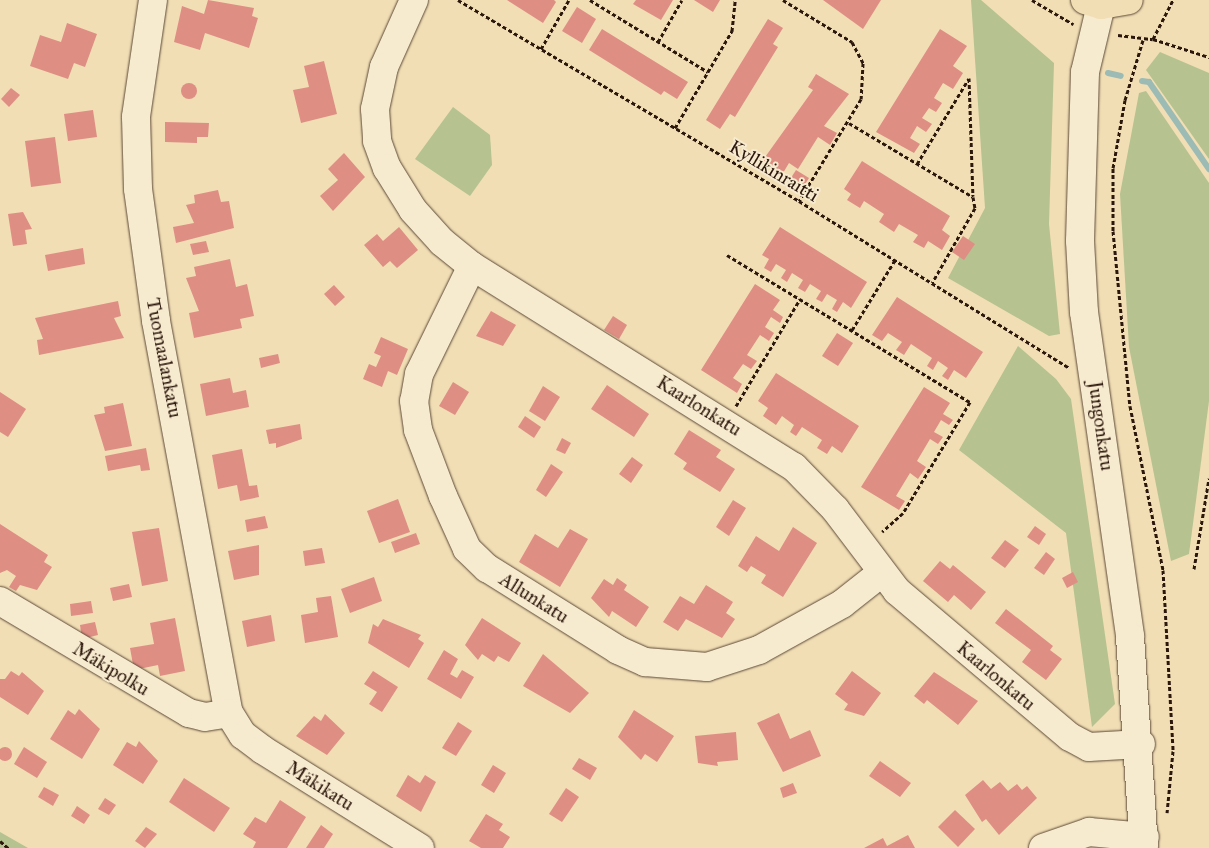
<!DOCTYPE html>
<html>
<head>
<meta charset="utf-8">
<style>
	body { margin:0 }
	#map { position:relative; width:1209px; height:848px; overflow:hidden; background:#f1deb5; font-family:"IM FELL Great Primer",serif }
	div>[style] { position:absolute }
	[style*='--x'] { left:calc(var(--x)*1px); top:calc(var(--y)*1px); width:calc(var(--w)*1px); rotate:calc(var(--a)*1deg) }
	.green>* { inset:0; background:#b6c290 }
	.stream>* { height:6px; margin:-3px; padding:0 3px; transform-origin:3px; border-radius:3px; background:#9cbbb4 }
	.building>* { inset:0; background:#df8e84 }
	.round { border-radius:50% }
	.path>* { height:3px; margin-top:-1.5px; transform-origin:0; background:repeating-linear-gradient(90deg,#2b170b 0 4px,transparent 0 6.5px) }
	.roads { filter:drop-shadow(0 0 1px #5c4936) drop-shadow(0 0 1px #5c4936) }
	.minor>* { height:28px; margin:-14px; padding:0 14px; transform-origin:14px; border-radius:14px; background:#f6eacf }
	.major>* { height:28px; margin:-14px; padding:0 14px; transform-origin:14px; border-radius:14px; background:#f1deb5 }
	span { translate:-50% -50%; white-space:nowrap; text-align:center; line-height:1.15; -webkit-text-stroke:4px #f6eacf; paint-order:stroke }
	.street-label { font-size:19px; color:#2b170b }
</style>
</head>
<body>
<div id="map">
	<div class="green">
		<i style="clip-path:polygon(971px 0,981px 0,1054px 63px,1049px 224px,1060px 334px,1049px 336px,948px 278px,985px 208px)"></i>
		<i style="clip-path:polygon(1160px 52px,1209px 73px,1209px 159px,1146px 70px)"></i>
		<i style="clip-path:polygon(1146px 91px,1209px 183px,1209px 401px,1189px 554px,1171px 561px,1129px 347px,1120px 194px,1139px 93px)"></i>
		<i style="clip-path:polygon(453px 107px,490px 135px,492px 165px,470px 196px,415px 159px)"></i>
		<i style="clip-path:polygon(1018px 346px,1056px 379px,1071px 399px,1115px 704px,1092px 727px,1066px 533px,959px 450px)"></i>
		<i style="clip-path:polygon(0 832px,28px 848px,0 848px)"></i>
	</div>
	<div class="stream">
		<i style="--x:1108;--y:73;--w:13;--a:13"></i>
		<i style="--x:1142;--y:81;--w:7;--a:8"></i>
		<i style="--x:1149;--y:82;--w:106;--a:55.4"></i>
	</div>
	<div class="building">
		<i style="clip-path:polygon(208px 0,254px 8px,252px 16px,258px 18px,249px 48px,205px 33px,200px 50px,174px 42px,182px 6px,204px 14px)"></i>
		<i style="clip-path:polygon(507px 0,554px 0,556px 2px,543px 23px)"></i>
		<i style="clip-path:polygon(636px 0,673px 0,661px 20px,633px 4px)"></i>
		<i style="clip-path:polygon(694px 0,720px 0,713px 12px)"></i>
		<i style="clip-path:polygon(823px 0,881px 0,863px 29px)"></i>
		<i style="clip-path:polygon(577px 7px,596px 19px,582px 43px,562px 31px)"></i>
		<i style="clip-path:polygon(768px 19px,783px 28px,773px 44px,778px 47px,735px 117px,730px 114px,720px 129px,706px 120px)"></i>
		<i style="clip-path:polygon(67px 23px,97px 34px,85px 67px,74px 63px,68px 79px,30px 66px,40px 35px,61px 42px)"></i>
		<i style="clip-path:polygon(602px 29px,688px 82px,677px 99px,664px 91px,661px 95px,589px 50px)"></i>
		<i style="clip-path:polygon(940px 29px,967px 46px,953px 66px,963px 73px,953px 89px,943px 83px,934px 98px,942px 103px,936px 112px,929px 108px,922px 118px,932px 124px,926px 132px,917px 126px,910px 138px,920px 144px,914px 153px,876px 132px)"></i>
		<i style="clip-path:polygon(324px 61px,337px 114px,301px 123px,293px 90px,309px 87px,304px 66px)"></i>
		<i style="clip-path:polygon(816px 74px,849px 94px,824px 126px,837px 133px,830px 145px,818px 137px,798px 169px,789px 163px,783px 173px,763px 160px,813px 90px,808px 87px)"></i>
		<i class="round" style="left:181px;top:83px;width:16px;height:16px"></i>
		<i style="clip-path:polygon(11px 88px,20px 95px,9px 107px,1px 99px)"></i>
		<i style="clip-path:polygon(93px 110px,97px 137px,68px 141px,64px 114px)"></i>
		<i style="clip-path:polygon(165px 122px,209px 123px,208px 137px,197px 137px,197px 143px,165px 142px)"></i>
		<i style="clip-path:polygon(55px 137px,61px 183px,31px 187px,25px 141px)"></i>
		<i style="clip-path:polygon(344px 153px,365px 177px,333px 211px,320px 196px,338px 180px,328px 169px)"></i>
		<i style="clip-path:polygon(862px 161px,950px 216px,942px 230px,950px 236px,942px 250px,928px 241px,924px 248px,913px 242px,918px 235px,899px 224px,894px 232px,879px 222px,884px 214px,864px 201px,860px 208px,847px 200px,851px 194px,844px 189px)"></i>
		<i style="clip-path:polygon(796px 170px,809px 178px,802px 189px,789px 181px)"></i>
		<i style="clip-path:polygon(218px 190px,221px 202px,229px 201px,234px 228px,176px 243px,173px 227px,194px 223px,186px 205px,195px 203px,194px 195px)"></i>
		<i style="clip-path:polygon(23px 212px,32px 229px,25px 230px,27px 244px,13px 246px,8px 214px)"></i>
		<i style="clip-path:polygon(399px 227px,418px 250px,397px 268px,390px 261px,383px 267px,364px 245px,377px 234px,383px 241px)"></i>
		<i style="clip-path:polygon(780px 227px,867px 282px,851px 308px,843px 302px,837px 312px,832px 309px,837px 300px,827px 294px,822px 302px,816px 299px,821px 291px,810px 284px,805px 292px,798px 288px,803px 280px,792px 273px,787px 282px,781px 278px,786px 270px,776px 264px,771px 272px,764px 268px,769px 259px,762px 255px)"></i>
		<i style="clip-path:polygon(963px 236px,975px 244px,964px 260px,952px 252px)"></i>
		<i style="clip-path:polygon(206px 241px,209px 252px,193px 255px,190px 244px)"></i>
		<i style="clip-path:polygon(83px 248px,85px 264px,48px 271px,45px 255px)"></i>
		<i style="clip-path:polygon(230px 259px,236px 287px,247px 284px,254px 316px,240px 319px,242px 328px,194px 338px,189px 313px,199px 311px,186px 278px,196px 276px,194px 267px)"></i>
		<i style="clip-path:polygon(755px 284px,780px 300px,773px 310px,783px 317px,780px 323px,771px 317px,765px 327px,774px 333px,769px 341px,760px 335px,747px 355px,757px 361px,751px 369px,743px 364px,733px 378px,742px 384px,737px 393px,701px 370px)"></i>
		<i style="clip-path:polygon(334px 285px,345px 297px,335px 306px,324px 294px)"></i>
		<i style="clip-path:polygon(897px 297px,983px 352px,966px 378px,954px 370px,948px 380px,942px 376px,948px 368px,938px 361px,933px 370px,927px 366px,932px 358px,911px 344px,904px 355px,896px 350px,902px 342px,888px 333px,882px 341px,872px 335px)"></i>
		<i style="clip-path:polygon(118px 301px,121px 316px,114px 318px,124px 338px,39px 355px,37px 340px,43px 339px,35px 318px)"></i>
		<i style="clip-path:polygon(491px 311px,516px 325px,503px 346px,476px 336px)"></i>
		<i style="clip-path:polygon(613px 316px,627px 325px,619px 339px,604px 330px)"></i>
		<i style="clip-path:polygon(837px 333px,853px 343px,838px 366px,822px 356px)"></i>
		<i style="clip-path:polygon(381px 337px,408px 349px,397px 375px,388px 371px,382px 387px,363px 379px,369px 364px,376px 367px,381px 356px,374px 353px)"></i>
		<i style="clip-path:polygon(278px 354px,280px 363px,261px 368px,259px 358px)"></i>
		<i style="clip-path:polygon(776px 373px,859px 426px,842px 453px,832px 446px,827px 454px,817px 448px,822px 440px,802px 427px,796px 436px,790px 432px,794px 425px,782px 416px,776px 425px,763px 416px,768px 408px,758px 401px)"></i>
		<i style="clip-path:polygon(230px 378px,233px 393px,246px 390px,249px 407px,206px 416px,200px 384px)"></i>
		<i style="clip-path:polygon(453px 382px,469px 392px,455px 415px,439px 406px)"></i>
		<i style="clip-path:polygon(607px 385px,649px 414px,634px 437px,591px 409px)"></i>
		<i style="clip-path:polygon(543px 386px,560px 397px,545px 421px,529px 411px)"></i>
		<i style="clip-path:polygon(924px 387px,950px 403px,943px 414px,953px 420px,949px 425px,941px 420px,934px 432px,943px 437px,938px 444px,930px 439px,917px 461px,926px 467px,918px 479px,910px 473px,896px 496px,905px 501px,899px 510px,861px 487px)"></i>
		<i style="clip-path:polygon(0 392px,26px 409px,8px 437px,0 432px)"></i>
		<i style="clip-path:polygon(123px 403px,132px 446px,105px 451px,94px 415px,105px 413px,104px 407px)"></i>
		<i style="clip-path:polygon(525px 416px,541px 427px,534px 438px,518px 427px)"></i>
		<i style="clip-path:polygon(300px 424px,302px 439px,276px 448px,276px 443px,269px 444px,266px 430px)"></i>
		<i style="clip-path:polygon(689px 430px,721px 450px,716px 457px,735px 469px,720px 492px,683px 469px,687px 463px,674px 454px)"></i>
		<i style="clip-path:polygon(562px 438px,571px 443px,565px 454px,556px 450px)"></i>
		<i style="clip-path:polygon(146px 448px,150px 470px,141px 471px,140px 465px,108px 471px,105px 456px)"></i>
		<i style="clip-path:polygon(242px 449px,249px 486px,257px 485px,259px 497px,240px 501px,237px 485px,218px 489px,212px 455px)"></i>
		<i style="clip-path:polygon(632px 457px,643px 465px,631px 483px,619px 474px)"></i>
		<i style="clip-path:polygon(551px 464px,563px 472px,546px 497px,536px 490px)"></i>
		<i style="clip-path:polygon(398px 499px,410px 532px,379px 543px,367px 511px)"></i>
		<i style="clip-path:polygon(733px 500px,746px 508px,729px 536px,716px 527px)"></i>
		<i style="clip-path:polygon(265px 516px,268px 528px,247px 532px,245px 520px)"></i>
		<i style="clip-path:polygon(0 524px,48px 555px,44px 562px,52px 567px,37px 590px,20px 585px,16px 591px,9px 587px,16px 576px,7px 570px,0 573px)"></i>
		<i style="clip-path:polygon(1035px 526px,1046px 534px,1039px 545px,1027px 537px)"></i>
		<i style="clip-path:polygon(793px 527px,817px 543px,783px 597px,761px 583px,766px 575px,751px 566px,747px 572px,738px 566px,756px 536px,779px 551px)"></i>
		<i style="clip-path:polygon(159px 528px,168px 581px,142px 586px,132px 532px)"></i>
		<i style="clip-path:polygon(570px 529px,588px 539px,560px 587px,519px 562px,535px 534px,558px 548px)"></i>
		<i style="clip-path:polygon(416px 533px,420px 544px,395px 553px,391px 542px)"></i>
		<i style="clip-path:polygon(1005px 540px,1019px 550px,1005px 568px,991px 558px)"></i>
		<i style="clip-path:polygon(259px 545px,259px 575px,234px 580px,228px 551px)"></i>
		<i style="clip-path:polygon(322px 548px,325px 563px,305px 566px,303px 551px)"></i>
		<i style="clip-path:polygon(1046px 552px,1055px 559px,1044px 575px,1034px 568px)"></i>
		<i style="clip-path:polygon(940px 561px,950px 569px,953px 565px,986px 592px,971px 610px,954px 595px,948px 602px,923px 581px)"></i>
		<i style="clip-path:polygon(1073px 572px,1078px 582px,1067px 588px,1062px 578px)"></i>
		<i style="clip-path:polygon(374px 577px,382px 601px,350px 613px,341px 589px)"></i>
		<i style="clip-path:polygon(617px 578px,627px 585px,624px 590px,649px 607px,636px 627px,612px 611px,609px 617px,591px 598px,604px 579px,613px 585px)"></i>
		<i style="clip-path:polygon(129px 584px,132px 597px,113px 601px,110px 588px)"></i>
		<i style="clip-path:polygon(706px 585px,733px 602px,726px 613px,735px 619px,722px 638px,686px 619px,678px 631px,663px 622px,680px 596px,694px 604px)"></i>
		<i style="clip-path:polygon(331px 596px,338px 637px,305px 643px,301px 615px,318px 612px,316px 598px)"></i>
		<i style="clip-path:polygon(91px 601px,93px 613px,71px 616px,70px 604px)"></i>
		<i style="clip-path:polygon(1006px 609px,1053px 646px,1050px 650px,1062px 659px,1046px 680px,1022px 662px,1031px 650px,995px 623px)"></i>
		<i style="clip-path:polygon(271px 615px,275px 641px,247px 647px,242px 621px)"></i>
		<i style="clip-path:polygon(175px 618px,185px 671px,160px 676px,158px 665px,134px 670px,130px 648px,154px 644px,150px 623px)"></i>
		<i style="clip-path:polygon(482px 618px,521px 643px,509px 662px,498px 656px,494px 662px,482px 654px,478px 660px,465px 645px)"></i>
		<i style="clip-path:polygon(383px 619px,421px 635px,418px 639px,424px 643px,409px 668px,368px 643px,373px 624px,378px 627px)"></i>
		<i style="clip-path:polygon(95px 622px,98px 635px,82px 639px,80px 625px)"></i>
		<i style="clip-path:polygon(444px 650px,458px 659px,450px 674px,457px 678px,462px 670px,474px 677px,461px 699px,427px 679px)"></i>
		<i style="clip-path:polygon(543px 654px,589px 693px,570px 713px,523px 686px)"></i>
		<i style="clip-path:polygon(11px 671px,19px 676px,22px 672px,44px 691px,28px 715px,0 697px,0 679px,5px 679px)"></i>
		<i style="clip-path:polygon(373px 671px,398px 687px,382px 712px,369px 704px,377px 692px,364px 684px)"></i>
		<i style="clip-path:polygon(852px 671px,881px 693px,864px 716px,844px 710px,848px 704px,835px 694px)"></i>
		<i style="clip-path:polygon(934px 672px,978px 701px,958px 725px,927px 700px,924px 704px,914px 696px)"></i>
		<i style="clip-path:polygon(79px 709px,100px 729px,82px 759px,50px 739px,68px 710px,75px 715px)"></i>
		<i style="clip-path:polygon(634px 710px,674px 736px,657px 762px,645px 754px,641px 760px,618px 737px)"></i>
		<i style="clip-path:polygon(779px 713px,790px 739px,810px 730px,821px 756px,783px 772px,757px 723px)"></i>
		<i style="clip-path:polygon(325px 714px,345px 733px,327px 755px,296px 736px,314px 716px,321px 721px)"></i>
		<i style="clip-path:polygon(458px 722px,472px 731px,456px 756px,442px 748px)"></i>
		<i style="clip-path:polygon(736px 732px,738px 760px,717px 762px,718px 766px,698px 763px,695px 736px)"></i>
		<i style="clip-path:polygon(139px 741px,158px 761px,143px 784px,113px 765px,127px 742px,136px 747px)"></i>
		<i class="round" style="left:-2px;top:747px;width:14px;height:14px"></i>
		<i style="clip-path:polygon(24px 747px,47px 762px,37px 778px,14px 764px)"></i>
		<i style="clip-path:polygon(579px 758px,597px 768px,590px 780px,572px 769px)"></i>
		<i style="clip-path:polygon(880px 761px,911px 783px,900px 797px,869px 776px)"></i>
		<i style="clip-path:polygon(493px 765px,506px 773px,494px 793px,481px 785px)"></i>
		<i style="clip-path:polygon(408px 775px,420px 783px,425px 775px,436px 782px,421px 812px,396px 796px)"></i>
		<i style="clip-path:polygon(184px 778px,230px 808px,214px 832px,169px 802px)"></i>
		<i style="clip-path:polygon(983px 780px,991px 789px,1000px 782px,1008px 791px,1017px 784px,1022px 790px,1027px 786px,1037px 798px,999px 835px,986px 819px,982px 822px,965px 795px)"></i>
		<i style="clip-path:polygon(793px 783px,797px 793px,783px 798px,780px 788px)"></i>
		<i style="clip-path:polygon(44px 787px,59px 795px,53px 806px,38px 797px)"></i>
		<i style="clip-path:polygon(566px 788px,579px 797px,562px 822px,549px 814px)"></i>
		<i style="clip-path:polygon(105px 798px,116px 805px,109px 815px,98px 809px)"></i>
		<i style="clip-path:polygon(280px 800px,306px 817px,287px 848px,253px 848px,256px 842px,243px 834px,255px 817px,266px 823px)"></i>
		<i style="clip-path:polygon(77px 806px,90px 815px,84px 824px,71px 816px)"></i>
		<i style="clip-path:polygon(955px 810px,975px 829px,958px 847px,938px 827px)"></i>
		<i style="clip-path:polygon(486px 814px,503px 824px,499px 830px,510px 837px,503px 848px,481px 848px,469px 841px)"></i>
		<i style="clip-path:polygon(321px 825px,333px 834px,324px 848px,306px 848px)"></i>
		<i style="clip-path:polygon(146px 827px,157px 834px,145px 848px,135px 841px)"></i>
		<i style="clip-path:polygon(908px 835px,915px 848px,864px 848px,883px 838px,887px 846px)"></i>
	</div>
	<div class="path">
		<i style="--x:458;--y:0;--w:396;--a:30.5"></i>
		<i style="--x:799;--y:201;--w:317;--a:31.7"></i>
		<i style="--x:590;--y:0;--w:138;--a:31.4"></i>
		<i style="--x:783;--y:0;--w:81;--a:31.3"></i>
		<i style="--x:852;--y:42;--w:24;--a:62"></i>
		<i style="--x:863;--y:63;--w:36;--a:93"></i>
		<i style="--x:861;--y:99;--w:119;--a:121.3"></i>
		<i style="--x:1032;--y:0;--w:48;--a:30.3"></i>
		<i style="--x:1118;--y:35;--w:35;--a:7"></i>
		<i style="--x:1153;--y:39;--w:59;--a:17.8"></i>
		<i style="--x:1153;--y:39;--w:44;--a:-62.9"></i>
		<i style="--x:1143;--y:40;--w:63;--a:106.7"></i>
		<i style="--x:1125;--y:100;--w:69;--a:100"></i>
		<i style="--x:1113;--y:168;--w:63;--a:90"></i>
		<i style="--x:1113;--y:231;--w:176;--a:84.5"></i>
		<i style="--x:1130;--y:406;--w:167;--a:78.6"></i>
		<i style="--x:1163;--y:570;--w:181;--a:86.8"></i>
		<i style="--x:1173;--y:751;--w:62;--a:95.5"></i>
		<i style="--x:658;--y:42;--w:48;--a:-60.3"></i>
		<i style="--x:541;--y:49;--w:56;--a:-60.3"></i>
		<i style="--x:849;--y:123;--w:144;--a:30.8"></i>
		<i style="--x:973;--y:197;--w:11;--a:80"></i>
		<i style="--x:975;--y:208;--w:86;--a:119.8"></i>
		<i style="--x:675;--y:128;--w:113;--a:-59.6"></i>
		<i style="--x:732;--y:31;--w:31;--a:-84"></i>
		<i style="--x:917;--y:164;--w:100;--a:-58.8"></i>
		<i style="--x:969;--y:78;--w:118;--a:88.1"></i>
		<i style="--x:727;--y:255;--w:284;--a:31.2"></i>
		<i style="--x:970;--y:402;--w:130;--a:121.1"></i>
		<i style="--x:903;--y:513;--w:28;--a:138"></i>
		<i style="--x:852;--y:330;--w:82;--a:-58.4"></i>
		<i style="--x:736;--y:406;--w:125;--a:-59.1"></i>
		<i style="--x:1194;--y:569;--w:92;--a:-80.6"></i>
		<i style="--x:0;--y:841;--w:11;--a:41"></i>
	</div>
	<div class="roads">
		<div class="minor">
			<i style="--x:153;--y:0;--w:118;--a:98.3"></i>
			<i style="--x:136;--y:117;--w:72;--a:88.4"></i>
			<i style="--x:138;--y:189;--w:133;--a:82.2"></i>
			<i style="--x:156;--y:321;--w:399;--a:79.5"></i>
			<i style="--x:229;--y:713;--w:26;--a:58"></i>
			<i style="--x:243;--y:735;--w:25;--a:37"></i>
			<i style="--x:263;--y:750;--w:185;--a:32"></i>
			<i style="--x:414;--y:0;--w:73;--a:114.1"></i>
			<i style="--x:384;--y:67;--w:43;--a:102.1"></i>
			<i style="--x:375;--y:109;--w:32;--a:86"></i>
			<i style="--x:377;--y:141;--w:29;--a:70"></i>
			<i style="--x:387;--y:168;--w:49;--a:58.2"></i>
			<i style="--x:413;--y:210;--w:43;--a:47.8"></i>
			<i style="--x:442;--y:242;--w:38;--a:39"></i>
			<i style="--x:472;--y:266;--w:380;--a:32"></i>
			<i style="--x:794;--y:467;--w:59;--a:45.7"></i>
			<i style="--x:835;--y:509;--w:103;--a:52.9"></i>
			<i style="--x:897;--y:591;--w:226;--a:40.2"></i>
			<i style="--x:1070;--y:737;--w:21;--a:28"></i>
			<i style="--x:1089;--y:747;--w:52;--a:-3.3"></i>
			<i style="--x:1101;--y:5;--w:69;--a:103.4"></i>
			<i style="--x:1085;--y:72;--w:169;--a:91.7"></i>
			<i style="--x:1080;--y:241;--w:71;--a:86.8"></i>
			<i style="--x:1084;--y:312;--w:328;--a:81.9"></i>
			<i style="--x:1130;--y:637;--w:211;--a:86.2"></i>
			<i style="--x:472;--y:266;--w:120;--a:116.1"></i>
			<i style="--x:419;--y:374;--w:27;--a:100"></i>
			<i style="--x:414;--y:401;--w:29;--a:82"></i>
			<i style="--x:418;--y:430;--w:71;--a:69.3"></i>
			<i style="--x:443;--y:496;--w:58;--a:65.6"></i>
			<i style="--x:467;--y:549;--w:28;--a:44"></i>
			<i style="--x:487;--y:568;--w:155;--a:32"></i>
			<i style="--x:618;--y:650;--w:30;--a:24"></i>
			<i style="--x:645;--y:662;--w:62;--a:4.6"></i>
			<i style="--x:707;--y:667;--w:55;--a:-18.1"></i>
			<i style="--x:759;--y:650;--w:95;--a:-29"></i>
			<i style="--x:842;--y:604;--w:48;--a:-38.3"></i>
			<i style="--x:0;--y:601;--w:220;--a:30.7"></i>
			<i style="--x:189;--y:713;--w:16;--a:14"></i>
			<i style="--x:205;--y:717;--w:24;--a:-9"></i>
			<i style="--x:1043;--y:848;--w:49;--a:-19.2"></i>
			<i style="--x:1089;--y:832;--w:56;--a:5.1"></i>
		</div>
		<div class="major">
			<i style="--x:1085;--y:0;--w:17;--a:17"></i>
			<i style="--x:1101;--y:5;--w:28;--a:-10"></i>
		</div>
	</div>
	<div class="street-label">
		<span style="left:774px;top:171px;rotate:31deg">Kyllikinraitti</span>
		<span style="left:164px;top:358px;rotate:79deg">Tuomaalankatu</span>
		<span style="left:699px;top:406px;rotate:32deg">Kaarlonkatu</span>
		<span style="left:1101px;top:426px;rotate:82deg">Jungonkatu</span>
		<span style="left:534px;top:598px;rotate:32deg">Allunkatu</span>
		<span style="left:111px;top:669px;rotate:31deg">Mäkipolku</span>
		<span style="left:996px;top:676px;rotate:40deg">Kaarlonkatu</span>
		<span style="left:320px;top:786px;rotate:32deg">Mäkikatu</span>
	</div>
</div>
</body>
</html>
